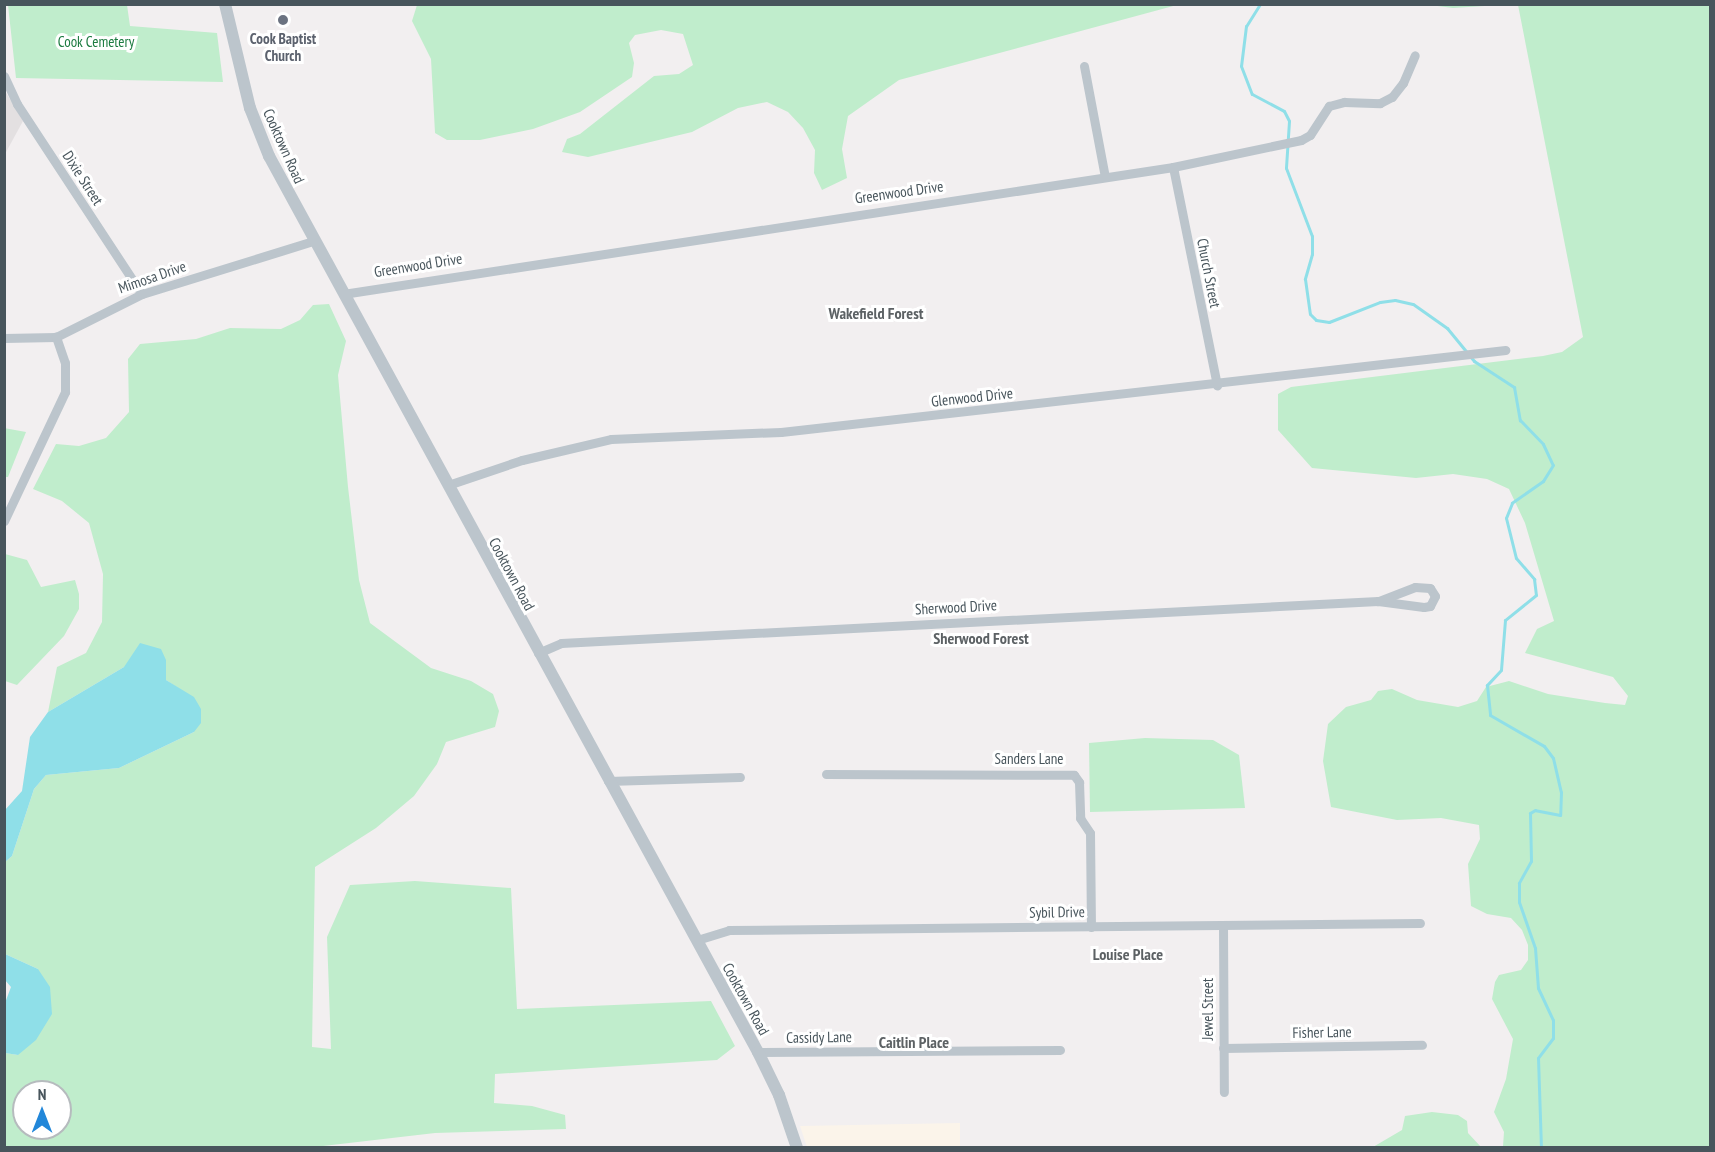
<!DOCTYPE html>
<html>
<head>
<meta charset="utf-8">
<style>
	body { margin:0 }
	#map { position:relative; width:1715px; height:1152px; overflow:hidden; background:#f2eff0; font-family:"PT Sans Narrow",sans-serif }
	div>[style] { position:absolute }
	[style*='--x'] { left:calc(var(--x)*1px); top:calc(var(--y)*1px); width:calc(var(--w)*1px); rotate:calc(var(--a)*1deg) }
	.commercial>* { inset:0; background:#fbf4ea }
	.education>* { inset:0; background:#e3e0e1 }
	.green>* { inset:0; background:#c0edcc }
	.water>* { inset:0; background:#8fdfe8 }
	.stream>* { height:3px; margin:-1.5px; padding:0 1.5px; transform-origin:1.5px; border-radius:1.5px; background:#8fdfe8 }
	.minor>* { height:9px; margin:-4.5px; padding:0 4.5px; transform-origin:4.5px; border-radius:4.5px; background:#bcc5cc }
	.tertiary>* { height:12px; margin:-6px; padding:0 6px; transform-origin:6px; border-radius:6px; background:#bcc5cc }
	.dots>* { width:16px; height:16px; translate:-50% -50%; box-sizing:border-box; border:3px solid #fff; border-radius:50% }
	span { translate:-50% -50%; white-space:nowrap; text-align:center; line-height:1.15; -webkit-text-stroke:6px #fff; paint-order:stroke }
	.worship-label { font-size:15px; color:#5b616d; font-weight:700 }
	.park-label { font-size:15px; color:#1c7b40 }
	.street-label { font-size:15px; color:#48555c }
	.neighbourhood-label { font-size:16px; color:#5c6164; font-weight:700 }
	.frame { position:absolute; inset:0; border:6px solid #48555c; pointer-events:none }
	.north { position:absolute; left:12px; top:1080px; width:60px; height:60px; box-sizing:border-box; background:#fff; border:2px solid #b6bbbe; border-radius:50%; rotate:0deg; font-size:16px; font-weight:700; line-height:24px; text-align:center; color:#48555c }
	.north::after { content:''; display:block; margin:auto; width:21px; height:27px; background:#2287d9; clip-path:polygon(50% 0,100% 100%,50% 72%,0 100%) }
</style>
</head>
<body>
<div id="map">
	<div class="commercial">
		<i style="clip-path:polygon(960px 1123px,960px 1148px,807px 1147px,800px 1126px)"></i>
	</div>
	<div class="education">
		<i style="clip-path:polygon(5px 91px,23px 121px,5px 154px)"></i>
	</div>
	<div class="green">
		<i style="clip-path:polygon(8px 5px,127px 5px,130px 26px,217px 33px,223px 82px,16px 78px)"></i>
		<i style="clip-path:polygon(417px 5px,417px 4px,1177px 5px,899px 80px,848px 116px,842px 149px,847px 178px,822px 190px,814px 173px,815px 150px,803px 128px,788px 112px,767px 102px,738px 108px,692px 132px,588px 157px,562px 152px,567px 139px,580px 134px,654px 76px,679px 74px,693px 65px,683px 34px,661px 30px,635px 35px,629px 43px,634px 63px,632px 77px,580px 112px,533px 129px,480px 140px,447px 140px,435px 133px,431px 59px,412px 21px)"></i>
		<i style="clip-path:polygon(1430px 5px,1500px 4px,1500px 5px,1453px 8px)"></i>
		<i style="clip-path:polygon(1518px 5px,1710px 5px,1710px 1147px,1491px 1147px,1503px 1146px,1504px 1132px,1494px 1112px,1506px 1079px,1513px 1039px,1492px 999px,1495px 982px,1499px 975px,1521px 970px,1528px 960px,1528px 945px,1522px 930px,1511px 918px,1487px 914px,1471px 906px,1468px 864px,1480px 839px,1479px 825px,1441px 818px,1397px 820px,1331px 807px,1323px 761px,1328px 724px,1346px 707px,1371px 700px,1378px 691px,1392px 689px,1417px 700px,1458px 707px,1477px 701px,1486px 687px,1509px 681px,1548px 694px,1605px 703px,1625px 705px,1628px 696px,1613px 677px,1525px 653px,1537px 629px,1554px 621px,1525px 523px,1509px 489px,1487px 479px,1453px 474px,1416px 478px,1312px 468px,1278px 430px,1278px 394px,1291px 387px,1543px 356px,1562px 352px,1583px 337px)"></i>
		<i style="clip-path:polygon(evenodd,329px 304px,346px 341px,338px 375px,348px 487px,359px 580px,370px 623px,431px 668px,471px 681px,493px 694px,499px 711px,495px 727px,446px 742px,437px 764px,414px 796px,376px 828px,315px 867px,312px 1047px,331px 1049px,327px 937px,350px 885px,415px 881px,511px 888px,517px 1009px,711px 1001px,735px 1046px,717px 1060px,495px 1074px,494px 1103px,532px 1106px,565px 1115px,566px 1129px,435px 1133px,306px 1148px,5px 1147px,5px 1053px,18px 1055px,38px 969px,5px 954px,5px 862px,12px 856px,34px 789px,46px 775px,119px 768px,194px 732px,178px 688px,166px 680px,166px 660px,124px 667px,48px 712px,57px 667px,86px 653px,102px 622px,103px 574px,89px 523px,62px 501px,33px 489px,56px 444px,79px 446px,106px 438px,129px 412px,128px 359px,140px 344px,196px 339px,230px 328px,281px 329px,300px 320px,313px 305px,329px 304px,24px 1092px,60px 1092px,60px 1128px,24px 1128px,24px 1092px)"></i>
		<i style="clip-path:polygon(4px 428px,26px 432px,8px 477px,5px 477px)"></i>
		<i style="clip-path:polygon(5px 554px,27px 560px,41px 587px,75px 580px,79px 594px,79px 609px,64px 636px,17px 685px,5px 681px)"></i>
		<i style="clip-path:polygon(1145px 738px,1213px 740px,1239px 755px,1245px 808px,1090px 812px,1089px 743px)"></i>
		<i style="clip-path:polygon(1432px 1112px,1458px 1115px,1467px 1121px,1468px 1133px,1481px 1147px,1373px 1147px,1402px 1130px,1405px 1116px)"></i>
	</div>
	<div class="water">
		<i style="clip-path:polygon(140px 643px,161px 649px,166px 660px,166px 680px,194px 697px,201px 709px,201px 723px,194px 732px,119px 768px,46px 775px,34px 789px,12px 856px,5px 862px,5px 810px,22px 791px,30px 737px,48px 712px,124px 667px)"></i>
		<i style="clip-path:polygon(5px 954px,38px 969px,50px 987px,52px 1014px,36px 1040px,18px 1055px,5px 1053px,5px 1003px,11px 987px,5px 980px)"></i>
	</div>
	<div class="stream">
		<i style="--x:1260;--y:4;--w:26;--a:122"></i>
		<i style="--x:1246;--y:26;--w:40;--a:97.1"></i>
		<i style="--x:1241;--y:66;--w:30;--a:69"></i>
		<i style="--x:1252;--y:94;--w:36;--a:28"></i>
		<i style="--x:1284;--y:111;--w:11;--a:63"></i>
		<i style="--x:1289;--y:121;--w:47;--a:93.7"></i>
		<i style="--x:1286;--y:168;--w:73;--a:69.1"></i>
		<i style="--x:1312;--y:236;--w:18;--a:90"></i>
		<i style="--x:1312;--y:254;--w:26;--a:106"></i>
		<i style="--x:1305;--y:279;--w:35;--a:82"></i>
		<i style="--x:1310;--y:314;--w:8;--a:45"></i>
		<i style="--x:1316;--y:320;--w:13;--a:9"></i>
		<i style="--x:1329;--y:322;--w:55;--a:-21.4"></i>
		<i style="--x:1380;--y:302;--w:15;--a:-8"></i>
		<i style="--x:1395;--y:300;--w:18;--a:13"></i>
		<i style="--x:1413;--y:304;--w:42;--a:35.2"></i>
		<i style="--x:1447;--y:328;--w:43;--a:50.7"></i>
		<i style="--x:1474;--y:361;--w:48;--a:33"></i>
		<i style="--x:1514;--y:387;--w:34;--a:80"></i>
		<i style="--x:1520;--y:420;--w:33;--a:46"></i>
		<i style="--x:1543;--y:444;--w:23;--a:65"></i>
		<i style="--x:1553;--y:465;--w:19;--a:122"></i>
		<i style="--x:1543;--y:481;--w:38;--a:145"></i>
		<i style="--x:1512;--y:503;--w:16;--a:112"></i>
		<i style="--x:1506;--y:518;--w:41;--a:76"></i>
		<i style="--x:1516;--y:558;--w:28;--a:49"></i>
		<i style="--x:1534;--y:579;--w:16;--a:83"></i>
		<i style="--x:1536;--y:595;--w:40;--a:141"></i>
		<i style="--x:1505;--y:620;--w:50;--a:94.6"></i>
		<i style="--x:1501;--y:670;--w:21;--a:133"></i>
		<i style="--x:1487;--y:685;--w:30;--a:84"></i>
		<i style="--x:1490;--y:715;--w:62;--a:29.9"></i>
		<i style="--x:1544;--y:746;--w:15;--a:53"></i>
		<i style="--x:1553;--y:758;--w:35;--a:77"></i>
		<i style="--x:1561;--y:792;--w:23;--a:92"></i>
		<i style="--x:1560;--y:815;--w:25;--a:-169"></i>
		<i style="--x:1535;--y:810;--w:6;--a:149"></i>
		<i style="--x:1530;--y:813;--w:48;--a:88.8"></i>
		<i style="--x:1531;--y:861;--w:25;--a:119"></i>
		<i style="--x:1519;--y:883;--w:19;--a:90"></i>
		<i style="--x:1519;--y:902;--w:49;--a:70.8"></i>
		<i style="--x:1535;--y:948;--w:40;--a:85.7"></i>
		<i style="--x:1538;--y:988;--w:35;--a:65"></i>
		<i style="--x:1553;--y:1020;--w:18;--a:90"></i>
		<i style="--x:1553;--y:1038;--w:25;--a:127"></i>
		<i style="--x:1538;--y:1058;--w:90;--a:88.1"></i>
	</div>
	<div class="minor">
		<i style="--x:1084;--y:66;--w:113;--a:79.3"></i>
		<i style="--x:4;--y:76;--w:31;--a:65"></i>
		<i style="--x:17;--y:104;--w:227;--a:56.7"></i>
		<i style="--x:1173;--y:167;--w:223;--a:78.6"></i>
		<i style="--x:343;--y:294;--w:840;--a:-8.7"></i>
		<i style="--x:1173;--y:167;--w:131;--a:-11.9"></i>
		<i style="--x:1301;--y:140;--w:10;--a:-29"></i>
		<i style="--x:1310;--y:135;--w:35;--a:-57"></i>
		<i style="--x:1329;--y:106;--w:16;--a:-15"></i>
		<i style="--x:1344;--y:102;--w:36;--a:2"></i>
		<i style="--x:1380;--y:103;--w:13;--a:-27"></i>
		<i style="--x:1392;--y:97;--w:18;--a:-52"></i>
		<i style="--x:1403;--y:83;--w:30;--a:-67"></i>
		<i style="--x:4;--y:338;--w:52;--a:-1.1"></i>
		<i style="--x:56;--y:337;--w:96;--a:-26.6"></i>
		<i style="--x:142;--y:294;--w:179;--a:-17.2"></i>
		<i style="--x:448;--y:485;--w:78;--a:-18.7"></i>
		<i style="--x:522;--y:460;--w:91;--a:-13.3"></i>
		<i style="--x:611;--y:439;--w:170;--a:-2.4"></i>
		<i style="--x:781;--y:432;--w:729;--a:-6.46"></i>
		<i style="--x:4;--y:521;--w:143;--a:-64.7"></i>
		<i style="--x:65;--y:392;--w:29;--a:-90"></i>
		<i style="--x:65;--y:363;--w:28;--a:-109"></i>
		<i style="--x:538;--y:653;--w:25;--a:-23"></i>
		<i style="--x:561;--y:643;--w:818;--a:-2.94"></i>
		<i style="--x:1378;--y:601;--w:46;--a:7.4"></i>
		<i style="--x:1424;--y:607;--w:6;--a:-9"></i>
		<i style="--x:1430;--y:606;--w:11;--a:-63"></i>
		<i style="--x:1435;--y:596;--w:9;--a:-122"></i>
		<i style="--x:1430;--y:588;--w:15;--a:-176"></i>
		<i style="--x:1415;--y:587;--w:40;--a:159"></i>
		<i style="--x:826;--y:774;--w:248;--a:0.2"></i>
		<i style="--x:1074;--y:775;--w:9;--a:54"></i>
		<i style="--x:1079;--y:782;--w:36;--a:88"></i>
		<i style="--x:1080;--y:818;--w:18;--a:56"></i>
		<i style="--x:1090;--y:833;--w:94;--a:89.4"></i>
		<i style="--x:608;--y:781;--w:132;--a:-1.7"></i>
		<i style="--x:1223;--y:925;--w:167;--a:89.7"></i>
		<i style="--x:697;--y:940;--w:34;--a:-17"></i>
		<i style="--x:729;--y:930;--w:691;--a:-0.58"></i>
		<i style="--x:1223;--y:1048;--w:199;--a:-0.9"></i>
		<i style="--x:758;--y:1052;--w:302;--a:-0.4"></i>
	</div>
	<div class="tertiary">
		<i style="--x:225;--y:4;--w:107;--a:76.5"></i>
		<i style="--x:250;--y:108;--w:52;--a:68.4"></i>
		<i style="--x:269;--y:156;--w:1021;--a:61.38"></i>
		<i style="--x:758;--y:1052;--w:48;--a:64"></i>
		<i style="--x:779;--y:1095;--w:56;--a:71.2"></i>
	</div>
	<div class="dots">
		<i style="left:283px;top:20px;background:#6b7280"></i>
	</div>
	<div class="worship-label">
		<span style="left:283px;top:47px">Cook Baptist<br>Church</span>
	</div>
	<div class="park-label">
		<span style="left:96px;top:42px">Cook Cemetery</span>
	</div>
	<div class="street-label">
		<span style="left:284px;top:146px;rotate:66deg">Cooktown Road</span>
		<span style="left:83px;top:178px;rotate:57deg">Dixie Street</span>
		<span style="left:899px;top:192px;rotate:-8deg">Greenwood Drive</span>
		<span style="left:418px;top:265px;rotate:-9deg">Greenwood Drive</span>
		<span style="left:1209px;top:273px;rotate:79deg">Church Street</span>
		<span style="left:152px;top:277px;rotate:-19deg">Mimosa Drive</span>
		<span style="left:972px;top:397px;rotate:-6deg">Glenwood Drive</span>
		<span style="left:512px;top:574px;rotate:62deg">Cooktown Road</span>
		<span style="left:956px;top:607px;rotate:-3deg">Sherwood Drive</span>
		<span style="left:1029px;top:759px">Sanders Lane</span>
		<span style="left:1057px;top:912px;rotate:-1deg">Sybil Drive</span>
		<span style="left:746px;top:999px;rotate:61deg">Cooktown Road</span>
		<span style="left:1208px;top:1009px;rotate:-90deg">Jewel Street</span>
		<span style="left:1322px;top:1032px;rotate:-1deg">Fisher Lane</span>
		<span style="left:819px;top:1037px;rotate:-1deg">Cassidy Lane</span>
	</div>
	<div class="neighbourhood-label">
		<span style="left:876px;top:313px">Wakefield Forest</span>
		<span style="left:981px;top:638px">Sherwood Forest</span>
		<span style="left:1128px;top:954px">Louise Place</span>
		<span style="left:914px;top:1042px">Caitlin Place</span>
	</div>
	<div class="frame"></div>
	<div class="north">N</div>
</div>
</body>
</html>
